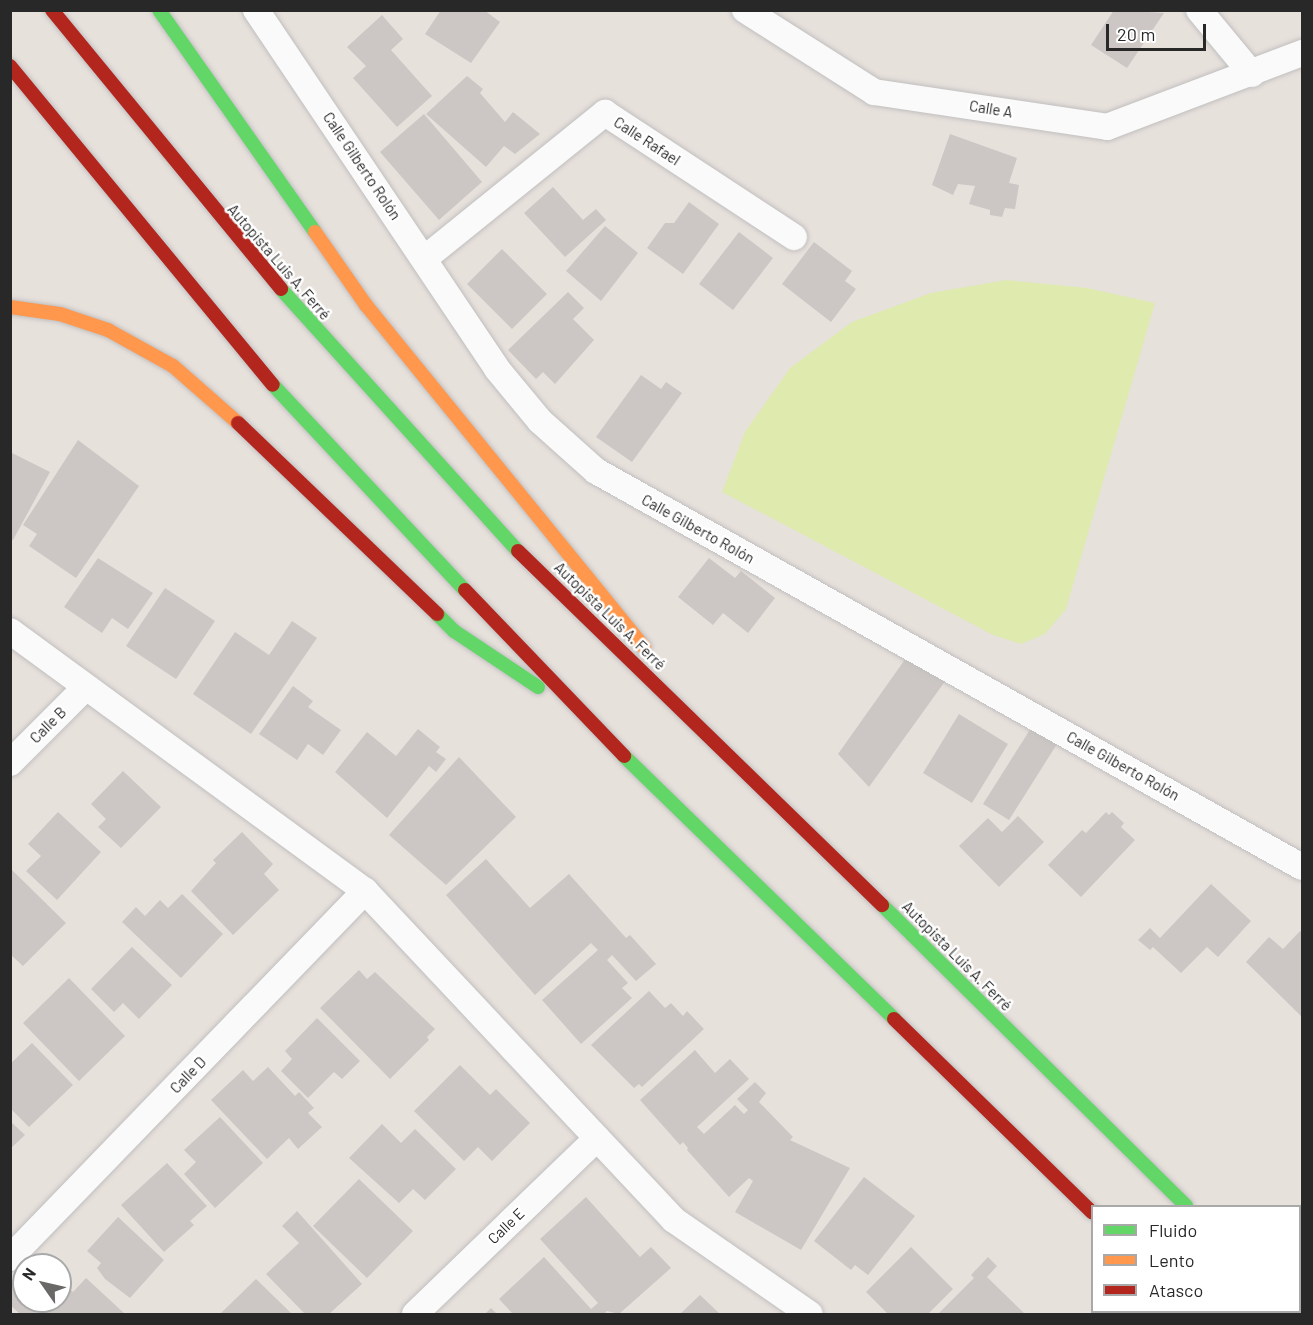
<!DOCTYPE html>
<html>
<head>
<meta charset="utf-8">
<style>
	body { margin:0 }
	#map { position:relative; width:1313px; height:1325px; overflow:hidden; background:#e7e1dc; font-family:Barlow,sans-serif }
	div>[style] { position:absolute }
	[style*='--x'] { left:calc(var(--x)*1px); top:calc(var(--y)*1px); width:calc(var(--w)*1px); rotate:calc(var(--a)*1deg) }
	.pitch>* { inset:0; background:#deeaae }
	.building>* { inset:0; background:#ccc7c4 }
	.roads { filter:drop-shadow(0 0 2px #c0bfbf) drop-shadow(0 0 2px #c0bfbf) }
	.street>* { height:26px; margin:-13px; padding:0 13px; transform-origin:13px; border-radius:13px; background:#fbfafa }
	.fast>* { height:14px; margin:-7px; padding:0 7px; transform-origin:7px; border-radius:7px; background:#63d668 }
	.slow>* { height:14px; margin:-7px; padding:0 7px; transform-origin:7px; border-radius:7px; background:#ff974d }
	.jam>* { height:14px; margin:-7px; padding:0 7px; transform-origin:7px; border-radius:7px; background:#b3261e }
	span { translate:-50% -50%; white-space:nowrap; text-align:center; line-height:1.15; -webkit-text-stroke:5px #fff; paint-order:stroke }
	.street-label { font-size:15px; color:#282828 }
	.frame { position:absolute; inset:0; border:12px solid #282828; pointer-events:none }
	.legend { position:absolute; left:1091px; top:1205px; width:210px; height:108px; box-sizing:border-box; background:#fff; border:2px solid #a9a9a9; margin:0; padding:8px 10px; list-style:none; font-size:18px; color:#282828 }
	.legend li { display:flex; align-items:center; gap:12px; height:30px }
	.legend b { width:30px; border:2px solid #a9a9a9 }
	.north { position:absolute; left:12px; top:1253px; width:60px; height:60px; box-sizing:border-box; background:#fff; border:2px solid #a9a9a9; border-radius:50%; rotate:304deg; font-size:16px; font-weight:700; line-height:24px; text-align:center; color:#282828 }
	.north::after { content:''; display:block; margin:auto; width:21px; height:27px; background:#6b6967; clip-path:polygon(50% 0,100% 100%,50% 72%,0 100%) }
	.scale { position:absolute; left:1106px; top:24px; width:100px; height:27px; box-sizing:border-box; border:3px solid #282828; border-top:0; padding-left:8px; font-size:18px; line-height:21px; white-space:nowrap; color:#282828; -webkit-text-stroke:4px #fff; paint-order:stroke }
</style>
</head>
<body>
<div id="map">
	<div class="pitch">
		<i style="clip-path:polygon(1006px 280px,1087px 288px,1155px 303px,1066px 609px,1045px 634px,1021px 644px,993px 635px,722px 492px,745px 432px,790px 368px,852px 322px,931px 293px)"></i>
	</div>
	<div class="building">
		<i style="clip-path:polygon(441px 10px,484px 10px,500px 22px,471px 63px,425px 34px)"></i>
		<i style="clip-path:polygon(1114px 10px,1164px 13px,1127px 68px,1091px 45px)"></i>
		<i style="clip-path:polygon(382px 15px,403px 39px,391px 50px,432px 96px,397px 127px,353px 78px,366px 66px,347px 47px)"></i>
		<i style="clip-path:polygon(467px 76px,483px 89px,480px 93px,505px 122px,513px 112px,540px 134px,515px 154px,504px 146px,486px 167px,426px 114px)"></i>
		<i style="clip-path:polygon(424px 114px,482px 182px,439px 220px,380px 152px)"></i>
		<i style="clip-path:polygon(950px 134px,1017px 158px,1009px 183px,1019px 185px,1015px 209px,1005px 208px,1002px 217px,990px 215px,990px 210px,969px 204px,975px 186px,958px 184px,953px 195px,932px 185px)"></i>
		<i style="clip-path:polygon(553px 187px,583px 220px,596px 209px,606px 220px,565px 257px,524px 213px)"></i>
		<i style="clip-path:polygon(689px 202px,719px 224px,683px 274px,647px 248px,665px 223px,674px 223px)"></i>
		<i style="clip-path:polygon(605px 226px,638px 253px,601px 301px,566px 271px)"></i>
		<i style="clip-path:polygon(739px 232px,773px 258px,733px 310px,699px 284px)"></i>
		<i style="clip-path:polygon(814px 242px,852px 271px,845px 281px,856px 289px,831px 322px,782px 284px)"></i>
		<i style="clip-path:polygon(502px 249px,547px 294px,512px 329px,467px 284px)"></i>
		<i style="clip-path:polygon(568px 292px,584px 308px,573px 319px,594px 340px,555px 384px,543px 372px,536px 379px,508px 350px)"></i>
		<i style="clip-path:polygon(641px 375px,661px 389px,666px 382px,682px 393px,632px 462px,596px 437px)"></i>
		<i style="clip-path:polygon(78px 440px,139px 486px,76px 578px,29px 546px,37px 534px,23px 525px)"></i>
		<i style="clip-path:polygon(10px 452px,50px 472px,13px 540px,10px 538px)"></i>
		<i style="clip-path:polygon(98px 558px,153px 593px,128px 629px,112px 618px,102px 633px,64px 607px)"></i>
		<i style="clip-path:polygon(709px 558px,735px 578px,741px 571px,775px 598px,748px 633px,723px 613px,713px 625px,678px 597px)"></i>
		<i style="clip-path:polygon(165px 588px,215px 621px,176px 679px,126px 646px)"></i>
		<i style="clip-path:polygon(292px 621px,317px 638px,251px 734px,193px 694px,235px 632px,269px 655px)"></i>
		<i style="clip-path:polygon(906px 658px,946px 680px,869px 787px,838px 754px)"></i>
		<i style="clip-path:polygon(293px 686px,313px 701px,308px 707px,341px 730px,323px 755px,308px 744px,297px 760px,259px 734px)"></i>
		<i style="clip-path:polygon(959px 714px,1008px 744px,972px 803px,923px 773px)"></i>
		<i style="clip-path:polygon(1031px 728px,1057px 744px,1009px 820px,983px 804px)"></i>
		<i style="clip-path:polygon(418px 729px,440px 747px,436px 752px,446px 759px,436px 772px,429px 766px,387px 818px,335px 772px,367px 732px,396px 756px)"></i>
		<i style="clip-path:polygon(459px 757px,516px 817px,446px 885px,389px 835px)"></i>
		<i style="clip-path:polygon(123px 771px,161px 807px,121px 848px,98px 827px,106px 819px,91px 804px)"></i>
		<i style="clip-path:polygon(58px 812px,101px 852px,57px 900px,26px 871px,41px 856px,28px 844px)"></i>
		<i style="clip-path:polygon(1106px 812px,1109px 815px,1112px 812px,1124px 823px,1121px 827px,1135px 840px,1081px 897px,1048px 865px,1082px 830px,1086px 833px)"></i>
		<i style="clip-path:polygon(1018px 816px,1044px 842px,999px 887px,959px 846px,988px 818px,1002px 832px)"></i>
		<i style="clip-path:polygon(242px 832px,273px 864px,264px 874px,279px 890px,233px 935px,191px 891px,216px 863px,213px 860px)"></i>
		<i style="clip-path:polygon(486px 859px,530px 908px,569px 874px,626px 938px,630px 935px,656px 964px,636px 981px,612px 955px,607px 960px,628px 983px,622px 988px,632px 998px,581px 1044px,542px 1000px,598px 950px,591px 943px,535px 995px,446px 895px)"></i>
		<i style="clip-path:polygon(12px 870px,66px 923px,23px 966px,10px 954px)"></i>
		<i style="clip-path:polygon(1211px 884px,1251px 921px,1218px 957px,1207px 947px,1181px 973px,1153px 947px,1150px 950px,1138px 940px,1150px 928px,1160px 938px)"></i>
		<i style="clip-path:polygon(182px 894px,223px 934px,181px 978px,122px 922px,136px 907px,145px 916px,160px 900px,168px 908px)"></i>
		<i style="clip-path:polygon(1300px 931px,1302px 933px,1302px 1017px,1246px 962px,1269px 937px,1283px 949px)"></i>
		<i style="clip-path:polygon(132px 947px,172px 985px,139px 1019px,123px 1003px,114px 1012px,91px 989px)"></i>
		<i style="clip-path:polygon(359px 970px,367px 979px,375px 972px,435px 1029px,427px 1037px,429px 1040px,390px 1079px,320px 1008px)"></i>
		<i style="clip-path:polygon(69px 978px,125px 1036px,79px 1081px,23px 1023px)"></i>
		<i style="clip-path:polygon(649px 991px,665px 1008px,671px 1003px,683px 1016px,687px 1011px,704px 1029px,642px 1087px,639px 1084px,634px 1088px,591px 1045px)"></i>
		<i style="clip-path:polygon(317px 1018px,360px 1061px,342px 1079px,334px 1072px,308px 1098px,281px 1071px,292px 1059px,285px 1051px)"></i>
		<i style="clip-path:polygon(32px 1043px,73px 1085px,29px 1127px,10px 1108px,10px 1064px)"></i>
		<i style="clip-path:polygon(695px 1050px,715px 1073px,730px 1059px,749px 1079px,697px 1127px,704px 1134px,735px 1105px,744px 1114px,748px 1110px,737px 1099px,755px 1082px,766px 1093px,759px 1102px,793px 1137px,790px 1140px,850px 1168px,801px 1250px,735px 1212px,753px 1181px,749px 1178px,729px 1197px,687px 1150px,688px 1148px,683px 1142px,680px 1145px,640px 1100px)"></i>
		<i style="clip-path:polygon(460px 1065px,490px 1095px,496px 1089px,530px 1123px,492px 1161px,478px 1147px,464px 1161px,414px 1111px)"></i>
		<i style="clip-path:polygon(268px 1067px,295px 1096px,299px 1092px,314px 1108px,308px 1113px,322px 1127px,298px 1149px,289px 1138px,267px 1159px,211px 1100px,243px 1070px,253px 1081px)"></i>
		<i style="clip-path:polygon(220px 1117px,263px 1163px,215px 1208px,184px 1174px,196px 1162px,184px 1150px)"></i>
		<i style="clip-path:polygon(10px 1121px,25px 1135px,10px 1149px)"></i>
		<i style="clip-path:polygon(382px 1124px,401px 1143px,415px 1129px,456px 1169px,425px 1200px,413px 1189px,399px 1203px,349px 1158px)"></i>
		<i style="clip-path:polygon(167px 1163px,207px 1206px,190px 1221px,194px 1225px,164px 1252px,121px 1205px)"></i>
		<i style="clip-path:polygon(864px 1177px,915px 1216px,868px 1275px,855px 1265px,851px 1270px,814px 1241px)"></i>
		<i style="clip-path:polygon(359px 1179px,413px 1231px,367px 1278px,313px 1226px)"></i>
		<i style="clip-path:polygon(586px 1197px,640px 1257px,651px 1247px,671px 1268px,619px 1314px,607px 1311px,604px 1314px,513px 1314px,499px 1299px,544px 1257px,591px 1309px,598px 1303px,540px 1239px)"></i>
		<i style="clip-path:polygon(297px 1211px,362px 1284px,329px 1314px,305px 1314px,266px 1274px,299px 1243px,282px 1226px)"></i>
		<i style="clip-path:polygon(118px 1217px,164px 1260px,130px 1298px,105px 1279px,97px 1268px,101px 1263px,87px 1251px)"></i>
		<i style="clip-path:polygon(911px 1247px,953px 1289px,928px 1314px,888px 1314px,866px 1292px)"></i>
		<i style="clip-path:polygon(988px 1257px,997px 1266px,987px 1277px,1025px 1314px,938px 1314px,974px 1278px,971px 1275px)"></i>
		<i style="clip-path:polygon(24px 1276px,24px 1301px,60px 1301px,60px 1280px,73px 1292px,86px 1278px,125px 1314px,20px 1314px,10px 1305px,10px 1289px)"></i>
		<i style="clip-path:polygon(256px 1279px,292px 1314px,220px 1314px)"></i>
		<i style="clip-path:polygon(700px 1295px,720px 1314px,680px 1314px)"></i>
		<i style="clip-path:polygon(491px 1308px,497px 1314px,485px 1314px)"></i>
	</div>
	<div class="roads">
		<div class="street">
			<i style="--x:256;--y:10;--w:432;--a:56.1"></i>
			<i style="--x:497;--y:369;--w:67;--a:50.4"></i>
			<i style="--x:540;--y:421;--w:75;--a:41.8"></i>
			<i style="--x:596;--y:471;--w:809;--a:29.29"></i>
			<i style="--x:745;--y:10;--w:153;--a:32.4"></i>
			<i style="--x:874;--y:92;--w:236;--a:8.5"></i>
			<i style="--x:1107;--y:127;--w:209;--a:-20.8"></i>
			<i style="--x:1199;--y:10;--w:83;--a:50.4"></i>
			<i style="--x:424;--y:259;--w:233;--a:-38.9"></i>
			<i style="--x:605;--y:113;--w:226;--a:33.3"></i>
			<i style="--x:10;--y:631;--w:440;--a:36.2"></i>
			<i style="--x:365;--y:891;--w:451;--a:46.8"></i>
			<i style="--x:674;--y:1220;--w:165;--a:34.7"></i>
			<i style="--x:10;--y:763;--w:106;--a:-45"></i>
			<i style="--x:10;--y:1258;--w:511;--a:-45.95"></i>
			<i style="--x:415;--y:1314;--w:253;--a:-44"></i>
		</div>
		<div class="fast">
			<i style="--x:159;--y:10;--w:271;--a:54.9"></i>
			<i style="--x:281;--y:289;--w:353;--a:47.9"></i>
			<i style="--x:273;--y:385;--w:281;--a:46.9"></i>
			<i style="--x:437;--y:614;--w:24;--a:45"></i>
			<i style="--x:454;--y:631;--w:101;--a:33.7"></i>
			<i style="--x:624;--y:756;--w:377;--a:44.2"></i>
			<i style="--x:882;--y:905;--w:428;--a:44.7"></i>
		</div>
		<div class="slow">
			<i style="--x:315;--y:232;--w:89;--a:55.1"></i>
			<i style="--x:366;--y:305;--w:441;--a:50.9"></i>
			<i style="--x:10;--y:307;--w:50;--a:8"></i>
			<i style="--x:60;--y:314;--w:51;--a:18.4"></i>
			<i style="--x:108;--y:330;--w:74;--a:29"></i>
			<i style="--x:173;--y:366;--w:86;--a:41.2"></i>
			<i style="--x:1195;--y:1312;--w:4;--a:34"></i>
			<i style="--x:1291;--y:1312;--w:4;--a:34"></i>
		</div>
		<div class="jam">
			<i style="--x:52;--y:10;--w:361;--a:50.6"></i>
			<i style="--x:10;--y:66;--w:413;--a:50.5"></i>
			<i style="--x:238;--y:423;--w:276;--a:43.8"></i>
			<i style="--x:518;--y:551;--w:508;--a:44.2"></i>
			<i style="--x:465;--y:590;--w:230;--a:46.2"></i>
			<i style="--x:894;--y:1019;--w:277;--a:44.3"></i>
		</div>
	</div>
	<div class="street-label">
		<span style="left:991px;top:109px;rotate:9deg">Calle A</span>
		<span style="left:647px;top:141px;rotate:33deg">Calle Rafael</span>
		<span style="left:362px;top:166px;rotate:56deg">Calle Gilberto Rolón</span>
		<span style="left:279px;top:262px;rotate:49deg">Autopista Luis A. Ferré</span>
		<span style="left:698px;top:529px;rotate:29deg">Calle Gilberto Rolón</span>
		<span style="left:610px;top:616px;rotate:44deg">Autopista Luis A. Ferré</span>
		<span style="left:48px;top:725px;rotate:-45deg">Calle B</span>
		<span style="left:1123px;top:766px;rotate:29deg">Calle Gilberto Rolón</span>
		<span style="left:957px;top:956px;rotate:45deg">Autopista Luis A. Ferré</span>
		<span style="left:188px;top:1075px;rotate:-46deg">Calle D</span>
		<span style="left:506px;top:1226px;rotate:-44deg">Calle E</span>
	</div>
	<div class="frame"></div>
	<ul class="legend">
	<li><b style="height:8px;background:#63d668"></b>Fluido</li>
	<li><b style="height:8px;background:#ff974d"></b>Lento</li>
	<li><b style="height:8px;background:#b3261e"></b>Atasco</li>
	</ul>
	<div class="north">N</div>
	<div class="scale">20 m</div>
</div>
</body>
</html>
